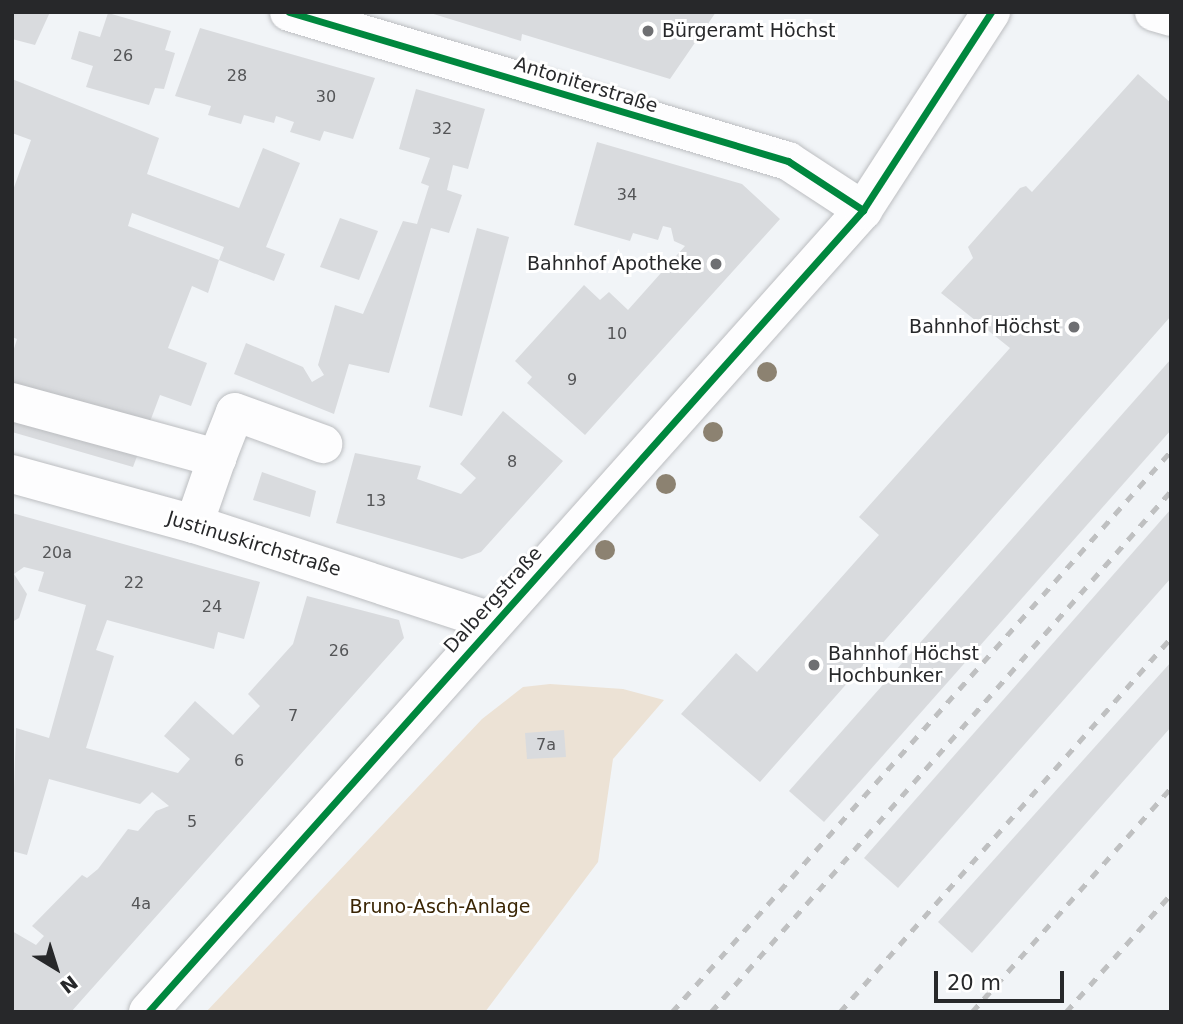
<!DOCTYPE html>
<html>
<head>
<meta charset="utf-8">
<style>
	body { margin:0 }
	#map { position:relative; width:1183px; height:1024px; overflow:hidden; background:#f1f4f7; font-family:"DejaVu Sans",sans-serif }
	div>[style] { position:absolute }
	[style*='--x'] { left:calc(var(--x)*1px); top:calc(var(--y)*1px); width:calc(var(--w)*1px); rotate:calc(var(--a)*1deg) }
	.green>* { inset:0; background:#ece2d5 }
	.building>* { inset:0; background:#d9dbde }
	.roads { filter:drop-shadow(0 0 2px #bcbec1) drop-shadow(0 0 2px #bcbec1) }
	.minor>* { height:38px; margin:-19px; padding:0 19px; transform-origin:19px; border-radius:19px; background:#fdfdfe }
	.rail>* { height:5px; margin-top:-2.5px; transform-origin:0; background:repeating-linear-gradient(90deg,#bfc0c1 0 9px,transparent 0 18px) }
	.cycleway>* { height:7px; margin:-3.5px; padding:0 3.5px; transform-origin:3.5px; border-radius:3.5px; background:#00873e }
	.trees>* { width:20px; height:20px; margin:-10px; border-radius:50%; background:#8c8271 }
	.dots>* { width:19px; height:19px; translate:-50% -50%; box-sizing:border-box; border:4px solid #fff; border-radius:50% }
	span { translate:-50% -50%; white-space:nowrap; text-align:center; line-height:1.15; -webkit-text-stroke:6px #fff; paint-order:stroke }
	.number-label { font-size:16px; color:#545557 }
	.number-label span { -webkit-text-stroke-width:0 }
	.poi-label { font-size:19px; color:#27282a }
	.left { translate:0 -50%; text-align:left }
	.right { translate:-100% -50%; text-align:right }
	.street-label { font-size:19px; color:#27282a }
	.park-label { font-size:19px; color:#3a2504 }
	.frame { position:absolute; inset:0; border:14px solid #27282a; pointer-events:none }
	.north { position:absolute; left:21px; top:933px; width:70px; height:70px; -webkit-text-stroke:5px #fff; paint-order:stroke; rotate:142deg; font-size:19px; font-weight:700; line-height:28px; text-align:center; color:#27282a }
	.north::after { content:''; display:block; margin:auto; width:24px; height:32px; background:#27282a; clip-path:polygon(50% 0,100% 100%,50% 72%,0 100%) }
	.scale { position:absolute; left:934px; top:971px; width:130px; height:32px; box-sizing:border-box; border:4px solid #27282a; border-top:0; padding-left:9px; font-size:21px; line-height:24px; white-space:nowrap; color:#27282a; -webkit-text-stroke:5px #fff; paint-order:stroke }
</style>
</head>
<body>
<div id="map">
	<div class="green">
		<i style="clip-path:polygon(550px 684px,623px 689px,664px 700px,613px 759px,598px 862px,485px 1012px,206px 1012px,482px 719px,523px 687px)"></i>
	</div>
	<div class="building">
		<i style="clip-path:polygon(12px 12px,50px 12px,35px 45px,12px 39px)"></i>
		<i style="clip-path:polygon(427px 12px,716px 12px,670px 79px,522px 34px,521px 41px)"></i>
		<i style="clip-path:polygon(108px 13px,171px 31px,165px 50px,175px 53px,164px 89px,155px 88px,149px 105px,86px 87px,93px 66px,71px 59px,79px 31px,100px 37px)"></i>
		<i style="clip-path:polygon(200px 28px,375px 78px,353px 139px,324px 131px,320px 141px,290px 132px,294px 122px,276px 116px,274px 123px,244px 115px,241px 124px,208px 115px,211px 106px,175px 96px)"></i>
		<i style="clip-path:polygon(1138px 74px,1171px 103px,1171px 316px,760px 782px,681px 714px,736px 653px,757px 672px,879px 535px,859px 517px,1010px 348px,941px 293px,973px 258px,968px 247px,1020px 188px,1026px 186px,1032px 192px)"></i>
		<i style="clip-path:polygon(12px 79px,159px 138px,147px 174px,239px 208px,263px 148px,300px 163px,266px 247px,285px 254px,274px 281px,219px 260px,224px 247px,132px 213px,128px 226px,219px 260px,208px 293px,192px 286px,168px 348px,207px 363px,191px 406px,160px 395px,133px 467px,12px 432px,12px 355px,17px 339px,12px 337px,12px 193px,31px 140px,12px 133px)"></i>
		<i style="clip-path:polygon(416px 89px,485px 109px,468px 169px,453px 165px,447px 190px,462px 195px,449px 233px,431px 228px,389px 373px,349px 364px,334px 414px,234px 374px,246px 343px,303px 367px,312px 382px,324px 375px,318px 365px,335px 305px,363px 314px,403px 221px,417px 224px,429px 186px,421px 183px,430px 158px,399px 149px)"></i>
		<i style="clip-path:polygon(597px 142px,742px 184px,780px 219px,585px 435px,527px 383px,532px 377px,515px 361px,584px 285px,600px 300px,609px 292px,628px 310px,685px 246px,674px 241px,671px 228px,663px 226px,658px 240px,633px 233px,630px 241px,574px 225px)"></i>
		<i style="clip-path:polygon(340px 218px,378px 231px,359px 280px,320px 267px)"></i>
		<i style="clip-path:polygon(477px 228px,509px 237px,462px 416px,429px 407px)"></i>
		<i style="clip-path:polygon(1171px 359px,1171px 430px,824px 822px,789px 791px)"></i>
		<i style="clip-path:polygon(503px 411px,563px 461px,481px 552px,462px 559px,336px 523px,355px 453px,421px 466px,417px 479px,461px 494px,476px 478px,460px 464px)"></i>
		<i style="clip-path:polygon(262px 472px,316px 491px,310px 517px,253px 500px)"></i>
		<i style="clip-path:polygon(1171px 509px,1171px 578px,898px 888px,864px 858px)"></i>
		<i style="clip-path:polygon(12px 513px,260px 582px,244px 639px,218px 632px,214px 649px,107px 620px,96px 650px,114px 656px,86px 748px,178px 773px,190px 759px,164px 736px,195px 701px,233px 735px,260px 706px,248px 694px,293px 644px,307px 596px,399px 620px,404px 638px,71px 1012px,12px 1012px,12px 931px,36px 945px,44px 936px,32px 926px,82px 875px,87px 878px,98px 869px,128px 829px,138px 831px,156px 811px,169px 806px,152px 792px,140px 804px,49px 779px,27px 855px,12px 851px,16px 728px,49px 738px,86px 605px,38px 591px,44px 572px,24px 567px,14px 574px,27px 594px,19px 618px,12px 622px)"></i>
		<i style="clip-path:polygon(1171px 662px,1171px 727px,972px 953px,938px 922px)"></i>
		<i style="clip-path:polygon(564px 730px,566px 757px,527px 759px,525px 733px)"></i>
	</div>
	<div class="roads">
		<div class="minor">
			<i style="--x:289;--y:12;--w:521;--a:16.63"></i>
			<i style="--x:788;--y:161;--w:90;--a:33.2"></i>
			<i style="--x:1154;--y:12;--w:18;--a:16"></i>
			<i style="--x:12;--y:402;--w:213;--a:15.3"></i>
			<i style="--x:217;--y:458;--w:70;--a:109.2"></i>
			<i style="--x:217;--y:458;--w:49;--a:-68.6"></i>
			<i style="--x:235;--y:412;--w:94;--a:20"></i>
			<i style="--x:12;--y:474;--w:189;--a:15.4"></i>
			<i style="--x:194;--y:524;--w:316;--a:18.1"></i>
			<i style="--x:148;--y:1012;--w:1074;--a:-48.28"></i>
			<i style="--x:863;--y:210;--w:236;--a:-57.1"></i>
		</div>
	</div>
	<div class="rail">
		<i style="--x:672;--y:1012;--w:751;--a:-48.35"></i>
		<i style="--x:711;--y:1012;--w:695;--a:-48.56"></i>
		<i style="--x:840;--y:1012;--w:499;--a:-48.5"></i>
		<i style="--x:972;--y:1012;--w:300;--a:-48.4"></i>
		<i style="--x:1066;--y:1012;--w:158;--a:-48.3"></i>
	</div>
	<div class="cycleway">
		<i style="--x:289;--y:12;--w:521;--a:16.63"></i>
		<i style="--x:788;--y:161;--w:90;--a:33.2"></i>
		<i style="--x:148;--y:1012;--w:1074;--a:-48.28"></i>
		<i style="--x:863;--y:210;--w:236;--a:-57.1"></i>
	</div>
	<div class="trees">
		<i style="left:767px;top:372px"></i>
		<i style="left:713px;top:432px"></i>
		<i style="left:666px;top:484px"></i>
		<i style="left:605px;top:550px"></i>
	</div>
	<div class="dots">
		<i style="left:648px;top:31px;background:#6e6f72"></i>
		<i style="left:716px;top:264px;background:#6e6f72"></i>
		<i style="left:1074px;top:327px;background:#6e6f72"></i>
		<i style="left:814px;top:665px;background:#6e6f72"></i>
	</div>
	<div class="number-label">
		<span style="left:123px;top:56px">26</span>
		<span style="left:237px;top:76px">28</span>
		<span style="left:326px;top:97px">30</span>
		<span style="left:442px;top:129px">32</span>
		<span style="left:627px;top:195px">34</span>
		<span style="left:617px;top:334px">10</span>
		<span style="left:572px;top:380px">9</span>
		<span style="left:512px;top:462px">8</span>
		<span style="left:376px;top:501px">13</span>
		<span style="left:57px;top:553px">20a</span>
		<span style="left:134px;top:583px">22</span>
		<span style="left:212px;top:607px">24</span>
		<span style="left:339px;top:651px">26</span>
		<span style="left:293px;top:716px">7</span>
		<span style="left:546px;top:745px">7a</span>
		<span style="left:239px;top:761px">6</span>
		<span style="left:192px;top:822px">5</span>
		<span style="left:141px;top:904px">4a</span>
	</div>
	<div class="poi-label">
		<span class="left" style="left:662px;top:31px">Bürgeramt Höchst</span>
		<span class="right" style="left:702px;top:264px">Bahnhof Apotheke</span>
		<span class="right" style="left:1060px;top:327px">Bahnhof Höchst</span>
		<span class="left" style="left:828px;top:665px">Bahnhof Höchst<br>Hochbunker</span>
	</div>
	<div class="street-label">
		<span style="left:586px;top:85px;rotate:17deg">Antoniterstraße</span>
		<span style="left:254px;top:544px;rotate:17deg">Justinuskirchstraße</span>
		<span style="left:493px;top:600px;rotate:-48deg">Dalbergstraße</span>
	</div>
	<div class="park-label">
		<span style="left:440px;top:907px">Bruno-Asch-Anlage</span>
	</div>
	<div class="frame"></div>
	<div class="north">N</div>
	<div class="scale">20 m</div>
</div>
</body>
</html>
